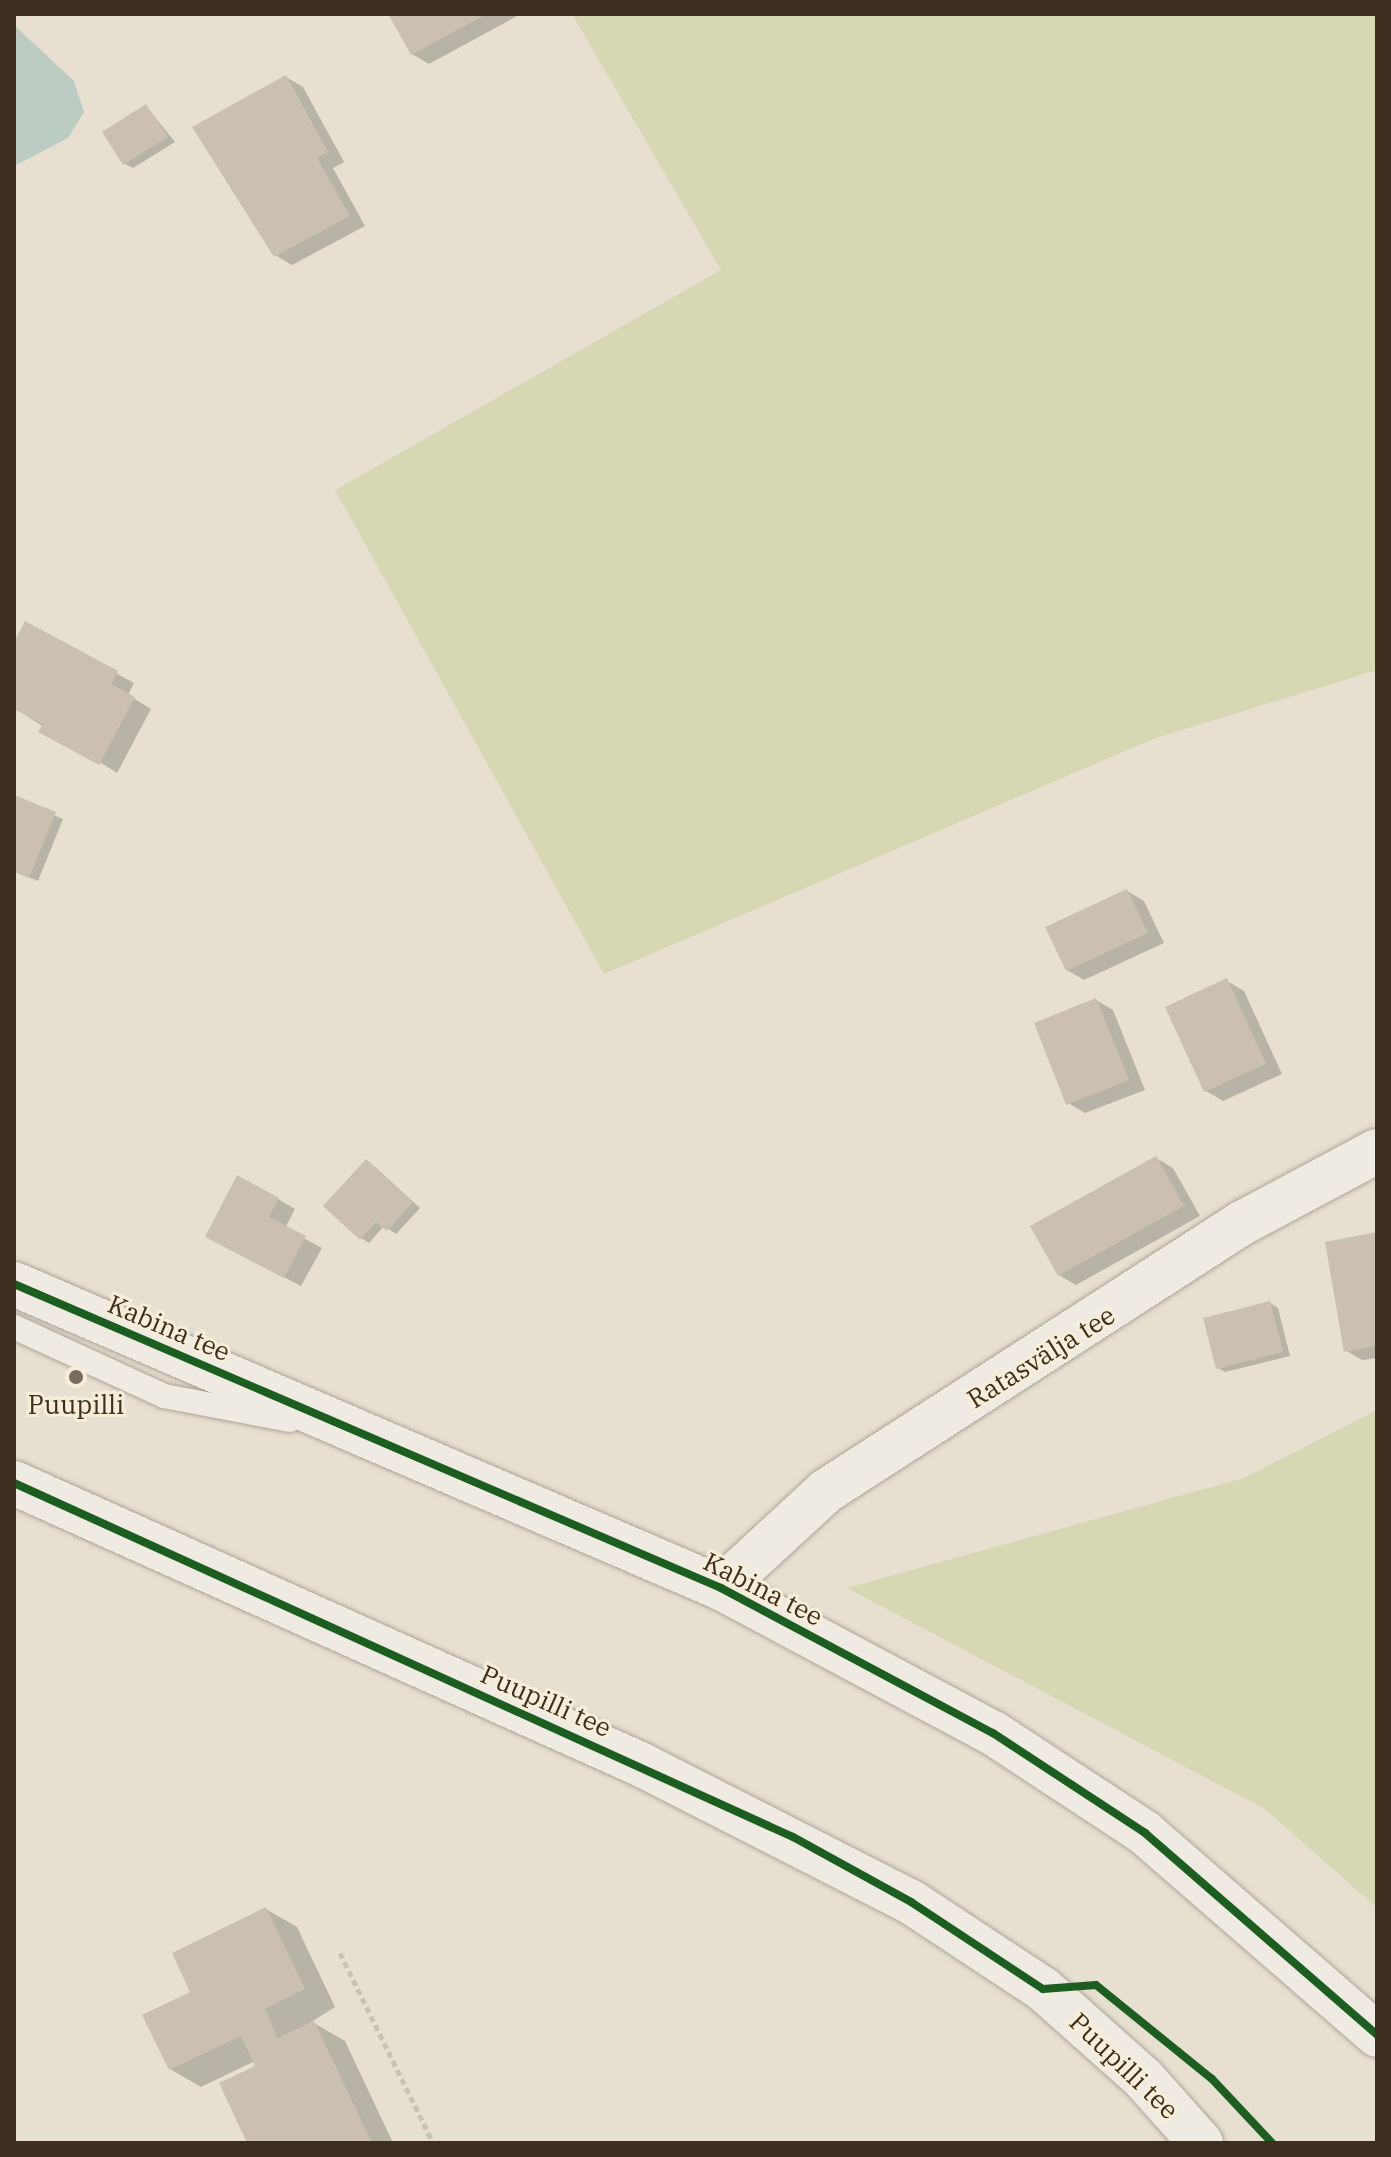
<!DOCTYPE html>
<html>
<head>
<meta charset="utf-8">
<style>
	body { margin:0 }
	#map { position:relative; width:1391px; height:2157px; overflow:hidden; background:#e7e0d1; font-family:"IBM Plex Serif",serif }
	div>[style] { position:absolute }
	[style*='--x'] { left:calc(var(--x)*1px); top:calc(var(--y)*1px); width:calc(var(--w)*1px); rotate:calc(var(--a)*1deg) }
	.green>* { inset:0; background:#d6d7b3 }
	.water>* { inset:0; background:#bcccc2 }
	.shadow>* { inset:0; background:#0003 }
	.building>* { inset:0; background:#cbbfb2 }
	.path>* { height:5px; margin-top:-2.5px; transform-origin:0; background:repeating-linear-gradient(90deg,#c8c2b9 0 6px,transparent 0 10px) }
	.roads { filter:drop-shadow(0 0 2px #ada599) drop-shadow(0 0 2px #ada599) }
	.lane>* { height:24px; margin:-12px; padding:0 12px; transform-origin:12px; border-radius:12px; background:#efebe3 }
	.street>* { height:44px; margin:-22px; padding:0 22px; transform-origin:22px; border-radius:22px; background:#efebe3 }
	.secondary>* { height:44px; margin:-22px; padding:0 22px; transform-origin:22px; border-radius:22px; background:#efebe3 }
	.cycleway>* { height:8px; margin:-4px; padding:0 4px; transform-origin:4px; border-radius:4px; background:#1b5e20 }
	.dots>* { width:22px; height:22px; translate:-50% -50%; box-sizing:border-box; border:4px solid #f7eed8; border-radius:50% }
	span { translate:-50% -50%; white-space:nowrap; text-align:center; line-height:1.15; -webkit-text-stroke:6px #f7eed8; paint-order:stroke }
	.street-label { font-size:26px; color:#3d2e20 }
	.poi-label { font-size:26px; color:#3d2e20 }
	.frame { position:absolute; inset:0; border:16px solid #3d2e20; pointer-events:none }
</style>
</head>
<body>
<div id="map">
	<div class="green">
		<i style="clip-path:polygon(572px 14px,1377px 14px,1377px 670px,1156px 738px,604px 974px,335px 490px,721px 270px)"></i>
		<i style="clip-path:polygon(1377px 1410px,1377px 1908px,1265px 1809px,847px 1588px,1244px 1478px)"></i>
	</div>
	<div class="water">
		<i style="clip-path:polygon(14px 25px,74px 81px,84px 112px,68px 138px,16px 165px)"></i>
	</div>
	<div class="shadow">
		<i style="clip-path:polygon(390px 14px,521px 14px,429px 64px,412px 54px)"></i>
		<i style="clip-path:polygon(286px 77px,303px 87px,344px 162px,333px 168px,365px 226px,292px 265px,275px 255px)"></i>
		<i style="clip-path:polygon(146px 106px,175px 142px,133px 168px,125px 164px)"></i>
		<i style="clip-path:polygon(26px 624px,134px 683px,128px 695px,151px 709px,117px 773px,14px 708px,14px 646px)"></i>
		<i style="clip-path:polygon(14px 798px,63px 819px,38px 881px,14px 871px)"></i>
		<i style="clip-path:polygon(1127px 891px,1144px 901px,1164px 943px,1084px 980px,1067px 970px)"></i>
		<i style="clip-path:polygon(1227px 981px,1244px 991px,1282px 1074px,1223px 1101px,1206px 1091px)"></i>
		<i style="clip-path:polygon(1096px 1000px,1113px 1010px,1145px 1090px,1085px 1113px,1068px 1103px)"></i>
		<i style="clip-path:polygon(1156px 1158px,1173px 1168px,1200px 1216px,1076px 1285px,1059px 1275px)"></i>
		<i style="clip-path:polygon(374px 1166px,420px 1208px,396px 1234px,384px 1226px,369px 1243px,361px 1238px)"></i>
		<i style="clip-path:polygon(278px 1199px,295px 1209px,285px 1228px,322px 1248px,301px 1286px,225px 1246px)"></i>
		<i style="clip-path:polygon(1377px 1234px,1377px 1358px,1362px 1360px,1345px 1350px)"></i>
		<i style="clip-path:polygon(1270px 1303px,1278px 1308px,1290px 1356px,1225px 1372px,1217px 1367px)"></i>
		<i style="clip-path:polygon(266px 1909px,297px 1927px,335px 2007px,297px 2031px,314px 2023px,345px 2041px,393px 2143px,249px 2143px,255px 2061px,201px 2087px,170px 2069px,193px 1993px)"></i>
	</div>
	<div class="building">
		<i style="clip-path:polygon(388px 14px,487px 14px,411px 55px)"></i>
		<i style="clip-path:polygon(286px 75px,328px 152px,317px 158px,350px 216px,274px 257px,192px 127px)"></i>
		<i style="clip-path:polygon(146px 104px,168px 137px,123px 165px,102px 132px)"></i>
		<i style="clip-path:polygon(25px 621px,118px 671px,111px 684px,135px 697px,99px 765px,38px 732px,43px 724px,14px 709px,14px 642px)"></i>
		<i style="clip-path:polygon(14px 795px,56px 812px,29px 878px,14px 872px)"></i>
		<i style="clip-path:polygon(1127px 889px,1148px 933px,1066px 971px,1045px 927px)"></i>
		<i style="clip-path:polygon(1227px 978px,1266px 1064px,1204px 1092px,1165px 1007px)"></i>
		<i style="clip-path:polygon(1096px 998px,1129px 1080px,1066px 1105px,1034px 1023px)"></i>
		<i style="clip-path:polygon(1156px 1156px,1184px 1206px,1058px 1276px,1030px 1226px)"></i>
		<i style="clip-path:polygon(366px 1159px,413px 1202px,387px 1231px,376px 1222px,360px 1240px,323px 1206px)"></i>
		<i style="clip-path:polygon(237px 1175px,279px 1198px,269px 1217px,306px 1236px,284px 1278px,205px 1237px)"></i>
		<i style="clip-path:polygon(1377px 1232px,1377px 1346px,1344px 1352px,1325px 1242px)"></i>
		<i style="clip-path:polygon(1270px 1301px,1283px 1352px,1216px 1369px,1203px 1318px)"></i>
		<i style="clip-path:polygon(266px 1907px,305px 1989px,265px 2009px,278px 2038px,314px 2021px,372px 2143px,247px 2143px,219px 2083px,255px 2066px,241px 2036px,169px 2070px,142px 2015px,190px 1992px,172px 1953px)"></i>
	</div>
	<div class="path">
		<i style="--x:340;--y:1953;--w:212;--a:63.9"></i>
	</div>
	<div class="roads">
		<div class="lane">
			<i style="--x:14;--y:1327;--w:165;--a:24.7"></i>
			<i style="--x:164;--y:1396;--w:128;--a:10.8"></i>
		</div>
		<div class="street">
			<i style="--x:14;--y:1483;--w:688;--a:24.18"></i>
			<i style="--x:642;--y:1765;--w:302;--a:27"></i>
			<i style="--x:911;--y:1902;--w:158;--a:33.4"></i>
			<i style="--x:1043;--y:1989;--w:134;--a:41.7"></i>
			<i style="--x:1143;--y:2078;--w:87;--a:48.3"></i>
			<i style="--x:721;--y:1588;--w:143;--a:-42.7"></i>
			<i style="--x:826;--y:1491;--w:497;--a:-32.8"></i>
			<i style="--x:1244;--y:1222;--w:151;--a:-28.1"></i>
		</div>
		<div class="secondary">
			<i style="--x:14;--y:1284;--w:770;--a:23.27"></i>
			<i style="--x:721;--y:1588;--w:308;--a:28.1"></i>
			<i style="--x:993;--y:1733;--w:182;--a:33.3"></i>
			<i style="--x:1145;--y:1833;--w:308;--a:41"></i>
		</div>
	</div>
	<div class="cycleway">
		<i style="--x:14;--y:1284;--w:770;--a:23.27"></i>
		<i style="--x:721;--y:1588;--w:308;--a:28.1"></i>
		<i style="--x:993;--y:1733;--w:182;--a:33.3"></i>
		<i style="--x:1145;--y:1833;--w:308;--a:41"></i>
		<i style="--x:14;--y:1483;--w:856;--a:24.44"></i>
		<i style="--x:793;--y:1837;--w:135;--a:28.8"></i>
		<i style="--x:911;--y:1902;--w:158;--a:33.4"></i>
		<i style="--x:1043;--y:1989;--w:53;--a:-4.3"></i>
		<i style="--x:1096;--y:1985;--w:149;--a:39"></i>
		<i style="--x:1212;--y:2079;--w:88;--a:46.8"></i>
	</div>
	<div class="dots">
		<i style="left:76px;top:1377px;background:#786c5e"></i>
	</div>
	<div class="street-label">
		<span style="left:169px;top:1328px;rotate:23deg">Kabina tee</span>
		<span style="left:1041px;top:1357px;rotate:-32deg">Ratasvälja tee</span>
		<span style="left:763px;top:1589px;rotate:27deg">Kabina tee</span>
		<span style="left:546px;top:1701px;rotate:24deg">Puupilli tee</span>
		<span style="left:1124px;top:2066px;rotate:44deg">Puupilli tee</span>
	</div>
	<div class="poi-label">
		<span style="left:76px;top:1405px">Puupilli</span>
	</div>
	<div class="frame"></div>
</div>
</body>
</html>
